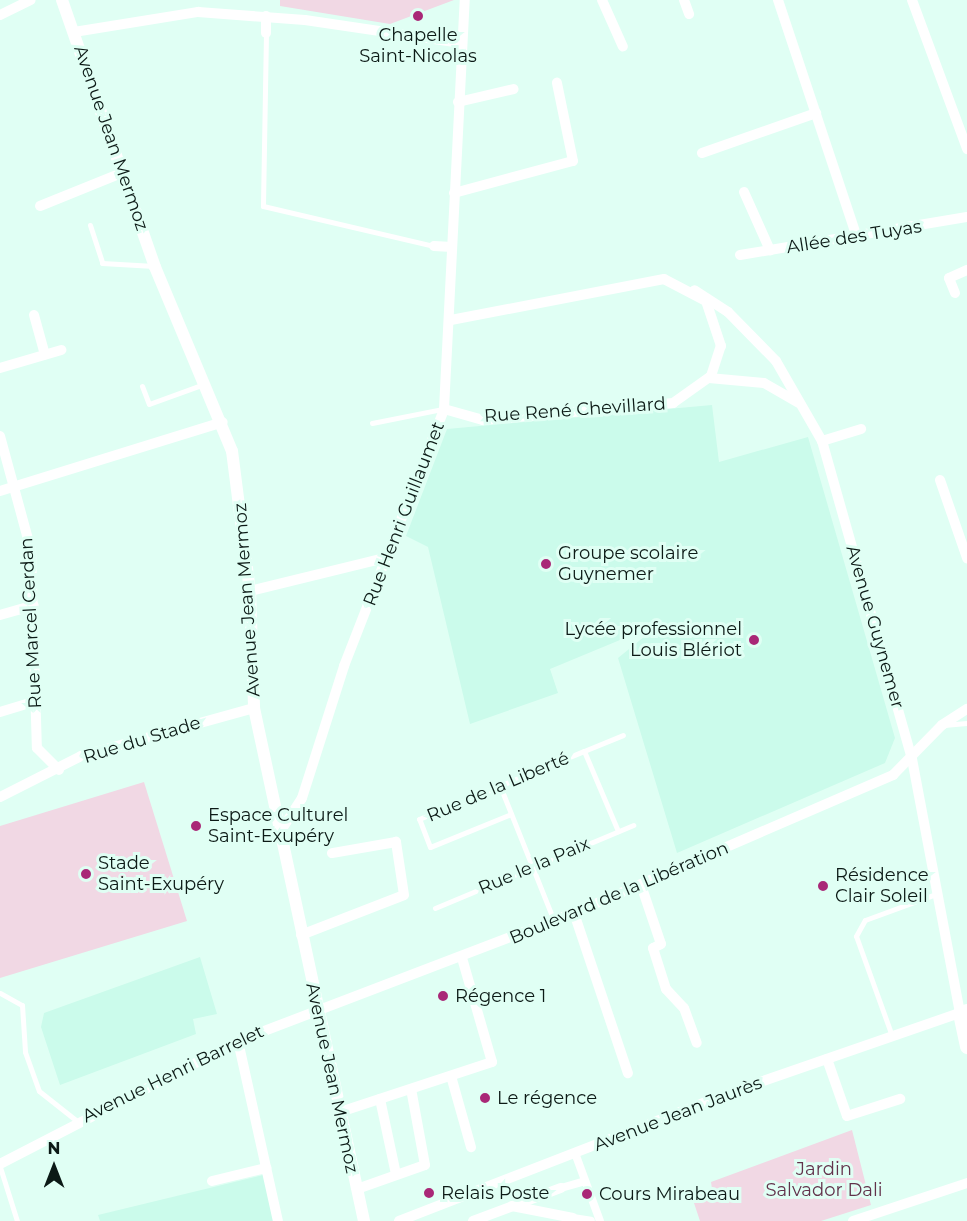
<!DOCTYPE html>
<html>
<head>
<meta charset="utf-8">
<style>
	body { margin:0 }
	#map { position:relative; width:967px; height:1221px; overflow:hidden; background:#e0fff4; font-family:Montserrat,sans-serif }
	div>[style] { position:absolute }
	[style*='--x'] { left:calc(var(--x)*1px); top:calc(var(--y)*1px); width:calc(var(--w)*1px); rotate:calc(var(--a)*1deg) }
	.built>* { inset:0; background:#cbfbeb }
	.green>* { inset:0; background:#f1d8e4 }
	.service>* { height:5px; margin:-2.5px; padding:0 2.5px; transform-origin:2.5px; border-radius:2.5px; background:#fff }
	.pedestrian>* { height:8px; margin:-4px; padding:0 4px; transform-origin:4px; border-radius:4px; background:#fff }
	.minor>* { height:10px; margin:-5px; padding:0 5px; transform-origin:5px; border-radius:5px; background:#fff }
	.tertiary>* { height:12px; margin:-6px; padding:0 6px; transform-origin:6px; border-radius:6px; background:#fff }
	.secondary>* { height:15px; margin:-7.5px; padding:0 7.5px; transform-origin:7.5px; border-radius:7.5px; background:#fff }
	.dots>* { width:16px; height:16px; translate:-50% -50%; box-sizing:border-box; border:3px solid #e0fff4; border-radius:50% }
	span { translate:-50% -50%; white-space:nowrap; text-align:center; line-height:1.15; -webkit-text-stroke:6px #e0fff4; paint-order:stroke }
	.poi-label { font-size:18px; color:#0c1a16 }
	.left { translate:0 -50%; text-align:left }
	.right { translate:-100% -50%; text-align:right }
	.street-label { font-size:18px; color:#0c1a16 }
	.park-label { font-size:18px; color:#62324b }
	.north { position:absolute; left:24px; top:1137px; width:60px; height:60px; -webkit-text-stroke:4px #e0fff4; paint-order:stroke; rotate:0deg; font-size:16px; font-weight:700; line-height:24px; text-align:center; color:#0c1a16 }
	.north::after { content:''; display:block; margin:auto; width:21px; height:27px; background:#0c1a16; clip-path:polygon(50% 0,100% 100%,50% 72%,0 100%) }
</style>
</head>
<body>
<div id="map">
	<div class="built">
		<i style="clip-path:polygon(712px 405px,719px 462px,808px 437px,895px 738px,885px 763px,677px 853px,618px 658px,661px 623px,550px 669px,558px 693px,470px 724px,428px 547px,406px 536px,447px 429px)"></i>
		<i style="clip-path:polygon(200px 957px,217px 1014px,193px 1019px,196px 1034px,60px 1085px,41px 1027px,44px 1013px)"></i>
		<i style="clip-path:polygon(267px 1174px,278px 1221px,100px 1221px,98px 1215px)"></i>
	</div>
	<div class="green">
		<i style="clip-path:polygon(280px 0,454px 0,390px 24px,280px 6px)"></i>
		<i style="clip-path:polygon(144px 782px,187px 921px,0 978px,0 826px)"></i>
		<i style="clip-path:polygon(852px 1130px,871px 1205px,821px 1221px,700px 1221px,692px 1197px,712px 1189px,711px 1182px)"></i>
	</div>
	<div class="service">
		<i style="--x:266;--y:33;--w:173;--a:91"></i>
		<i style="--x:263;--y:206;--w:176;--a:13.2"></i>
		<i style="--x:90;--y:225;--w:40;--a:72"></i>
		<i style="--x:102;--y:263;--w:52;--a:3.3"></i>
		<i style="--x:142;--y:386;--w:19;--a:69"></i>
		<i style="--x:149;--y:404;--w:59;--a:-20"></i>
		<i style="--x:372;--y:423;--w:71;--a:-11.3"></i>
		<i style="--x:944;--y:725;--w:23;--a:-5"></i>
		<i style="--x:584;--y:751;--w:42;--a:-22.3"></i>
		<i style="--x:500;--y:786;--w:145;--a:68.2"></i>
		<i style="--x:511;--y:814;--w:87;--a:157.8"></i>
		<i style="--x:430;--y:847;--w:30;--a:-111"></i>
		<i style="--x:419;--y:819;--w:178;--a:-22.4"></i>
		<i style="--x:584;--y:751;--w:87;--a:67"></i>
		<i style="--x:435;--y:908;--w:215;--a:-22.7"></i>
		<i style="--x:0;--y:993;--w:25;--a:29"></i>
		<i style="--x:22;--y:1005;--w:47;--a:86.3"></i>
		<i style="--x:25;--y:1052;--w:41;--a:70.3"></i>
		<i style="--x:39;--y:1091;--w:48;--a:38.3"></i>
		<i style="--x:892;--y:1036;--w:106;--a:-109.8"></i>
		<i style="--x:856;--y:936;--w:18;--a:-61"></i>
		<i style="--x:865;--y:920;--w:76;--a:-20.1"></i>
		<i style="--x:0;--y:1167;--w:57;--a:72.5"></i>
	</div>
	<div class="pedestrian">
		<i style="--x:575;--y:1153;--w:72;--a:69.8"></i>
		<i style="--x:561;--y:1188;--w:25;--a:-16"></i>
		<i style="--x:573;--y:1218;--w:18;--a:9"></i>
	</div>
	<div class="minor">
		<i style="--x:602;--y:0;--w:51;--a:65.9"></i>
		<i style="--x:684;--y:0;--w:15;--a:70"></i>
		<i style="--x:778;--y:0;--w:250;--a:71.6"></i>
		<i style="--x:912;--y:0;--w:159;--a:69.7"></i>
		<i style="--x:0;--y:15;--w:34;--a:-26"></i>
		<i style="--x:266;--y:16;--w:17;--a:90"></i>
		<i style="--x:74;--y:32;--w:126;--a:-9.2"></i>
		<i style="--x:198;--y:12;--w:107;--a:4.3"></i>
		<i style="--x:305;--y:20;--w:158;--a:8.4"></i>
		<i style="--x:458;--y:102;--w:57;--a:-13.1"></i>
		<i style="--x:702;--y:153;--w:121;--a:-19.3"></i>
		<i style="--x:744;--y:192;--w:64;--a:65.9"></i>
		<i style="--x:454;--y:193;--w:123;--a:-15.1"></i>
		<i style="--x:573;--y:161;--w:80;--a:-101.6"></i>
		<i style="--x:40;--y:206;--w:91;--a:-22"></i>
		<i style="--x:434;--y:246;--w:18;--a:3"></i>
		<i style="--x:740;--y:255;--w:230;--a:-9.5"></i>
		<i style="--x:955;--y:293;--w:16;--a:-112"></i>
		<i style="--x:949;--y:278;--w:20;--a:-24"></i>
		<i style="--x:34;--y:315;--w:41;--a:74.6"></i>
		<i style="--x:0;--y:368;--w:64;--a:-16.4"></i>
		<i style="--x:709;--y:378;--w:55;--a:5.2"></i>
		<i style="--x:764;--y:383;--w:40;--a:29.7"></i>
		<i style="--x:444;--y:409;--w:41;--a:15.8"></i>
		<i style="--x:483;--y:420;--w:191;--a:-5.1"></i>
		<i style="--x:673;--y:403;--w:47;--a:-35.4"></i>
		<i style="--x:711;--y:376;--w:32;--a:-72"></i>
		<i style="--x:721;--y:346;--w:47;--a:-108.4"></i>
		<i style="--x:706;--y:301;--w:47;--a:-152.4"></i>
		<i style="--x:664;--y:279;--w:217;--a:169.1"></i>
		<i style="--x:0;--y:436;--w:118;--a:74.8"></i>
		<i style="--x:31;--y:550;--w:198;--a:88.3"></i>
		<i style="--x:37;--y:748;--w:31;--a:45"></i>
		<i style="--x:822;--y:441;--w:41;--a:-17.1"></i>
		<i style="--x:940;--y:480;--w:83;--a:70.9"></i>
		<i style="--x:0;--y:491;--w:233;--a:-17.2"></i>
		<i style="--x:250;--y:591;--w:134;--a:-13.8"></i>
		<i style="--x:0;--y:615;--w:35;--a:-16"></i>
		<i style="--x:0;--y:712;--w:37;--a:-17"></i>
		<i style="--x:0;--y:797;--w:91;--a:-26.8"></i>
		<i style="--x:81;--y:756;--w:180;--a:-15.5"></i>
		<i style="--x:280;--y:832;--w:40;--a:-57.1"></i>
		<i style="--x:302;--y:798;--w:139;--a:-72.3"></i>
		<i style="--x:344;--y:666;--w:276;--a:-68.7"></i>
		<i style="--x:444;--y:409;--w:410;--a:-87.1"></i>
		<i style="--x:641;--y:885;--w:62;--a:71.3"></i>
		<i style="--x:661;--y:944;--w:9;--a:153"></i>
		<i style="--x:653;--y:948;--w:43;--a:72.4"></i>
		<i style="--x:666;--y:989;--w:26;--a:47"></i>
		<i style="--x:684;--y:1008;--w:37;--a:70"></i>
		<i style="--x:574;--y:913;--w:169;--a:71.4"></i>
		<i style="--x:301;--y:935;--w:110;--a:-21.2"></i>
		<i style="--x:404;--y:895;--w:54;--a:-98.6"></i>
		<i style="--x:396;--y:842;--w:65;--a:170.2"></i>
		<i style="--x:238;--y:1041;--w:184;--a:77.5"></i>
		<i style="--x:827;--y:1059;--w:60;--a:70.7"></i>
		<i style="--x:847;--y:1116;--w:56;--a:-17.8"></i>
		<i style="--x:451;--y:1076;--w:74;--a:74.3"></i>
		<i style="--x:380;--y:1099;--w:77;--a:78"></i>
		<i style="--x:340;--y:1112;--w:160;--a:-18.2"></i>
		<i style="--x:492;--y:1062;--w:108;--a:-106.1"></i>
		<i style="--x:0;--y:1164;--w:268;--a:-27.3"></i>
		<i style="--x:238;--y:1041;--w:360;--a:-20.9"></i>
		<i style="--x:574;--y:913;--w:348;--a:-23.4"></i>
		<i style="--x:893;--y:775;--w:70;--a:-45.6"></i>
		<i style="--x:942;--y:725;--w:30;--a:-33"></i>
		<i style="--x:212;--y:1181;--w:56;--a:-13.5"></i>
		<i style="--x:357;--y:1189;--w:72;--a:-19.4"></i>
		<i style="--x:425;--y:1165;--w:77;--a:-100.4"></i>
		<i style="--x:512;--y:1206;--w:62;--a:11.1"></i>
		<i style="--x:399;--y:1221;--w:366;--a:-21.2"></i>
		<i style="--x:740;--y:1089;--w:233;--a:-19.1"></i>
		<i style="--x:960;--y:1013;--w:258;--a:-100.7"></i>
		<i style="--x:912;--y:759;--w:330;--a:-105.8"></i>
		<i style="--x:822;--y:441;--w:92;--a:-119.9"></i>
		<i style="--x:776;--y:361;--w:69;--a:-134.4"></i>
		<i style="--x:728;--y:312;--w:40;--a:-147.1"></i>
		<i style="--x:473;--y:1221;--w:94;--a:-20.6"></i>
		<i style="--x:853;--y:1221;--w:120;--a:-18.4"></i>
	</div>
	<div class="tertiary">
		<i style="--x:62;--y:0;--w:283;--a:70.8"></i>
		<i style="--x:155;--y:267;--w:199;--a:67.3"></i>
		<i style="--x:232;--y:451;--w:141;--a:82.7"></i>
		<i style="--x:250;--y:591;--w:117;--a:88"></i>
		<i style="--x:254;--y:708;--w:525;--a:77.9"></i>
	</div>
	<div class="secondary">
		<i style="--x:967;--y:1011;--w:7;--a:164"></i>
		<i style="--x:960;--y:1013;--w:34;--a:78"></i>
	</div>
	<div class="dots">
		<i style="left:418px;top:16px;background:#a92877"></i>
		<i style="left:546px;top:564px;background:#a92877"></i>
		<i style="left:754px;top:640px;background:#a92877"></i>
		<i style="left:196px;top:826px;background:#a92877"></i>
		<i style="left:86px;top:874px;background:#a92877"></i>
		<i style="left:823px;top:886px;background:#a92877"></i>
		<i style="left:443px;top:996px;background:#a92877"></i>
		<i style="left:485px;top:1098px;background:#a92877"></i>
		<i style="left:429px;top:1193px;background:#a92877"></i>
		<i style="left:587px;top:1194px;background:#a92877"></i>
	</div>
	<div class="poi-label">
		<span style="left:418px;top:46px">Chapelle<br>Saint-Nicolas</span>
		<span class="left" style="left:558px;top:564px">Groupe scolaire<br>Guynemer</span>
		<span class="right" style="left:742px;top:640px">Lycée professionnel<br>Louis Blériot</span>
		<span class="left" style="left:208px;top:826px">Espace Culturel<br>Saint-Exupéry</span>
		<span class="left" style="left:98px;top:874px">Stade<br>Saint-Exupéry</span>
		<span class="left" style="left:835px;top:886px">Résidence<br>Clair Soleil</span>
		<span class="left" style="left:455px;top:996px">Régence 1</span>
		<span class="left" style="left:497px;top:1098px">Le régence</span>
		<span class="left" style="left:441px;top:1193px">Relais Poste</span>
		<span class="left" style="left:599px;top:1194px">Cours Mirabeau</span>
	</div>
	<div class="street-label">
		<span style="left:111px;top:138px;rotate:71deg">Avenue Jean Mermoz</span>
		<span style="left:854px;top:237px;rotate:-9deg">Allée des Tuyas</span>
		<span style="left:575px;top:410px;rotate:-4deg">Rue René Chevillard</span>
		<span style="left:404px;top:514px;rotate:-69deg">Rue Henri Guillaumet</span>
		<span style="left:247px;top:600px;rotate:-94deg">Avenue Jean Mermoz</span>
		<span style="left:31px;top:623px;rotate:-93deg">Rue Marcel Cerdan</span>
		<span style="left:875px;top:627px;rotate:74deg">Avenue Guynemer</span>
		<span style="left:142px;top:740px;rotate:-17deg">Rue du Stade</span>
		<span style="left:498px;top:787px;rotate:-23deg">Rue de la Liberté</span>
		<span style="left:534px;top:866px;rotate:-23deg">Rue le la Paix</span>
		<span style="left:619px;top:893px;rotate:-23deg">Boulevard de la Libération</span>
		<span style="left:173px;top:1074px;rotate:-26deg">Avenue Henri Barrelet</span>
		<span style="left:332px;top:1078px;rotate:78deg">Avenue Jean Mermoz</span>
		<span style="left:678px;top:1114px;rotate:-21deg">Avenue Jean Jaurès</span>
	</div>
	<div class="park-label">
		<span style="left:824px;top:1180px">Jardin<br>Salvador Dali</span>
	</div>
	<div class="north">N</div>
</div>
</body>
</html>
